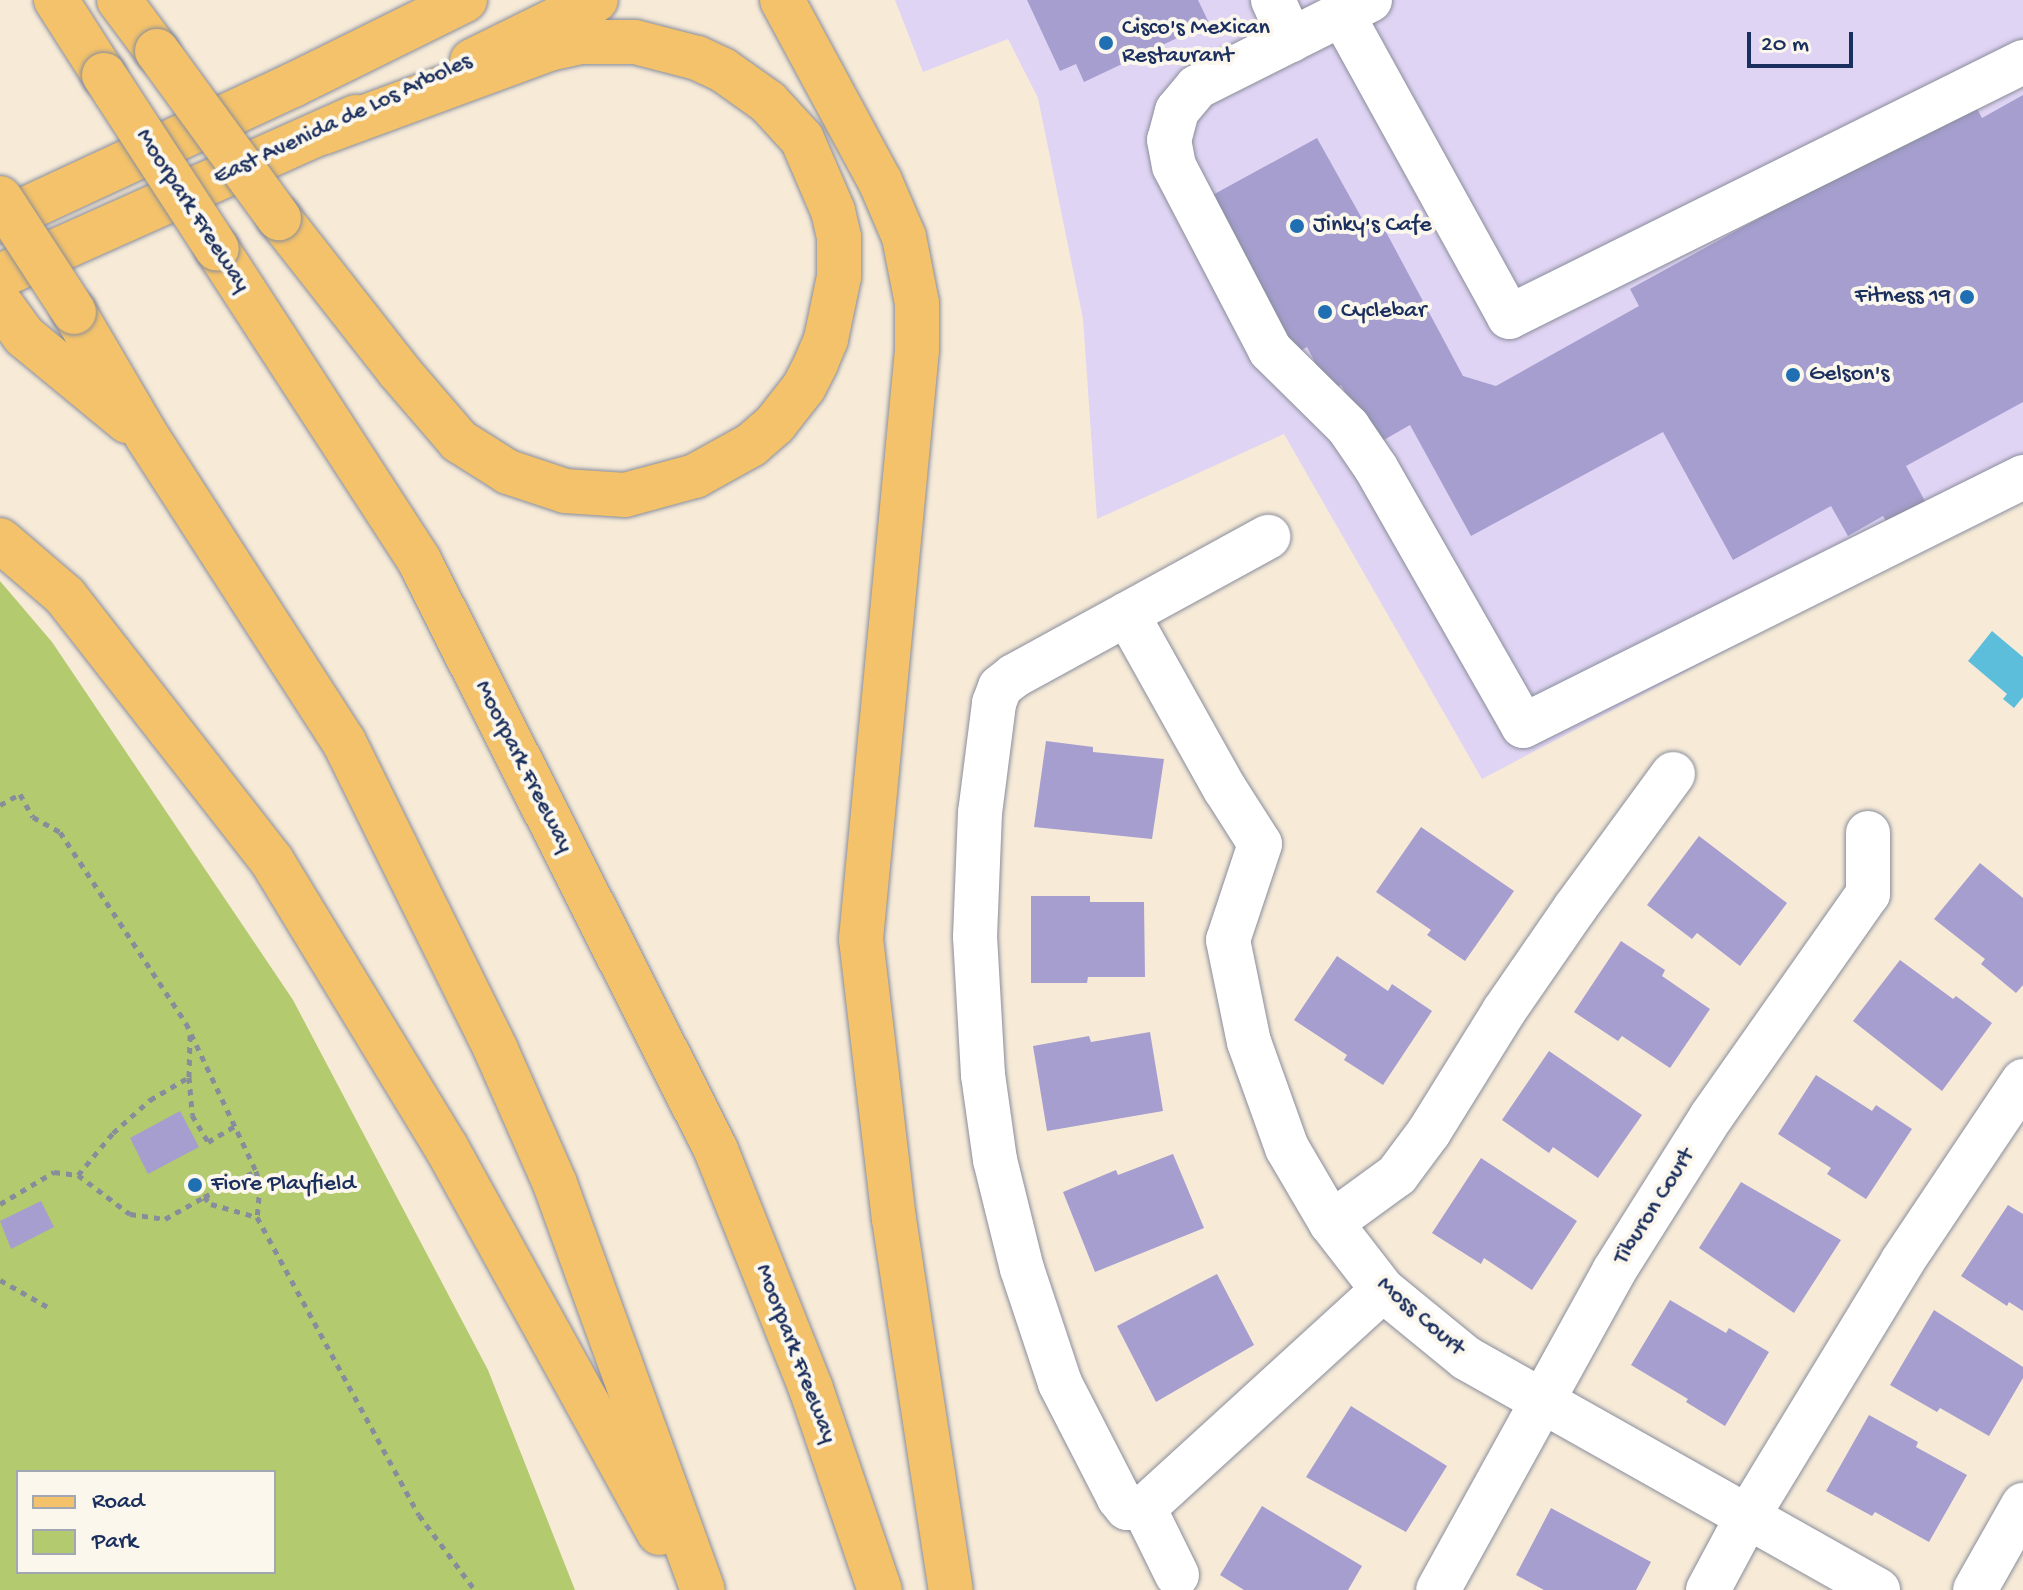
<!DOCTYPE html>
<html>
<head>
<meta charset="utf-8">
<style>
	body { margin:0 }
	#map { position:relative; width:2023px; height:1590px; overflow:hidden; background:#f7ebd8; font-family:"Gochi Hand",sans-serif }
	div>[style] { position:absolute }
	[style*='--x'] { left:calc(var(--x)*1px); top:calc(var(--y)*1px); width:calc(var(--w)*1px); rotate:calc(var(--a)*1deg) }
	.built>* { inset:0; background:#e0d4f4 }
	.green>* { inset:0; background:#b3ca6f }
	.water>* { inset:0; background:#5cbeda }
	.building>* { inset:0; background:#a59ece }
	.path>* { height:5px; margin-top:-2.5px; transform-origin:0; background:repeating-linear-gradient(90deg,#898d9b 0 6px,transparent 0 12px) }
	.roads { filter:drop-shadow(0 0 2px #898d9b) drop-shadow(0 0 2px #898d9b) }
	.minor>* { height:44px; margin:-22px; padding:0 22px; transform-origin:22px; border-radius:22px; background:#fff }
	.major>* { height:44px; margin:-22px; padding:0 22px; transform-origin:22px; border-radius:22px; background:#f3c26a }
	.highway>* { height:44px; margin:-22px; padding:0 22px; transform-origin:22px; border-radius:22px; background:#f3c26a }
	.bridges { filter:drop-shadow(0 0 2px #898d9b) drop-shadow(0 0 2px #898d9b) }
	.highway-bridge>* { height:44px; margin:-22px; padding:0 22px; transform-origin:22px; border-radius:22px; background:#f3c26a }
	.dots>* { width:22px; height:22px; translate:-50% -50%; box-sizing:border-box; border:4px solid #fbf7ec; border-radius:50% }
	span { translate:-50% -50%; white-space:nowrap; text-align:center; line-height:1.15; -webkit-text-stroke:8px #fbf7ec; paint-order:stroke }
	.poi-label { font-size:24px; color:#1b2f5e }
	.left { translate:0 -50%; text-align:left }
	.right { translate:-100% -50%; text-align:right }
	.street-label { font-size:24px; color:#1b2f5e }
	.legend { position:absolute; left:16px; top:1470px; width:260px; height:104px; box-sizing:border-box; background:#fbf7ec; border:2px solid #a1a7b3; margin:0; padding:10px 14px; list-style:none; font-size:24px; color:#1b2f5e }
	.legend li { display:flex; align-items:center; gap:16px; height:40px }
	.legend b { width:40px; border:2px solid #a1a7b3 }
	.scale { position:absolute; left:1747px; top:32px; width:106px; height:36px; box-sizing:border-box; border:4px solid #1b2f5e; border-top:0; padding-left:10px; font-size:24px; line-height:28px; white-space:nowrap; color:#1b2f5e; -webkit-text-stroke:6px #fbf7ec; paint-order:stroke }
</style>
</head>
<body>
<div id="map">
	<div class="built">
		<i style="clip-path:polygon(895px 0,2023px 0,2023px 494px,1482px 779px,1284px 434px,1097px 519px,1083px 319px,1038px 98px,1008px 39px,923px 72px)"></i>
	</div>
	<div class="green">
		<i style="clip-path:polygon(evenodd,0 581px,52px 642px,293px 1000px,488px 1370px,575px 1590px,0 1590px,0 581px,18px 1472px,274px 1472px,274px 1572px,18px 1572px,18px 1472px)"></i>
	</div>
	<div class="water">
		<i style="clip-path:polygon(1992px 631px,2023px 657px,2023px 697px,2014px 708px,2003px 699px,2007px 694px,1968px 661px)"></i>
	</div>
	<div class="building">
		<i style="clip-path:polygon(1027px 0,1198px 0,1209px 23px,1084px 82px,1076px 64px,1060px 71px)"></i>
		<i style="clip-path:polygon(2023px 95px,2023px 402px,1906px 466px,1926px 503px,1888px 524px,1883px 516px,1848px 536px,1831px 506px,1733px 560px,1663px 432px,1471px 536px,1410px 425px,1375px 445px,1341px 385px,1330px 391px,1307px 347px,1295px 354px,1209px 197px,1317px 138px,1365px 224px,1378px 217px,1463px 376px,1496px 386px,1639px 306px,1630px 289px,1973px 101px,1982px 118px)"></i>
		<i style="clip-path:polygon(1046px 741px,1093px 747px,1093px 752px,1164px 759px,1152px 839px,1034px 827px)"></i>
		<i style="clip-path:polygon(1421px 827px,1514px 891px,1465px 961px,1427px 935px,1431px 930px,1376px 892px)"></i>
		<i style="clip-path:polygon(1699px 836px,1787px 903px,1740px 966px,1697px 933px,1692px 939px,1647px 905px)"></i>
		<i style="clip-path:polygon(1980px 863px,2023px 898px,2023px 985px,2016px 993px,1981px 964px,1985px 959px,1934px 919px)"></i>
		<i style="clip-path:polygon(1031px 896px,1090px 896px,1090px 902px,1144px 902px,1145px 977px,1088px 977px,1087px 983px,1031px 983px)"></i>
		<i style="clip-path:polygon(1621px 941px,1665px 970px,1662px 976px,1710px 1009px,1670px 1068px,1622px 1036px,1618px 1041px,1574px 1012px)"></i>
		<i style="clip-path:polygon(1337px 956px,1388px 991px,1392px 984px,1432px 1011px,1383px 1085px,1344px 1060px,1347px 1055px,1294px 1020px)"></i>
		<i style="clip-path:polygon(1900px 960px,1953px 999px,1956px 996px,1992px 1023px,1942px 1091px,1853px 1021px)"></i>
		<i style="clip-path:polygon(1150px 1032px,1163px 1111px,1047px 1131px,1033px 1046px,1089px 1036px,1091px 1042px)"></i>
		<i style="clip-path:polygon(1549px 1051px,1642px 1115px,1598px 1178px,1553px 1147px,1549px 1153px,1502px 1120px)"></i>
		<i style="clip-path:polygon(1816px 1075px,1872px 1111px,1876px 1105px,1912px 1129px,1866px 1199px,1827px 1174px,1831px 1168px,1778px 1134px)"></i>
		<i style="clip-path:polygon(180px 1111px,199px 1147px,148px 1174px,130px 1138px)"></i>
		<i style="clip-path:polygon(1173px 1154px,1204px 1228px,1095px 1272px,1063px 1192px,1116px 1170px,1118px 1175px)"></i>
		<i style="clip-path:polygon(1481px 1158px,1577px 1221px,1532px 1290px,1484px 1258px,1481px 1264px,1432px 1233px)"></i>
		<i style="clip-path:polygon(1741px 1182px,1841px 1240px,1794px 1313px,1699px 1248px)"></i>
		<i style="clip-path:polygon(41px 1201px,54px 1227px,11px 1249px,0 1221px)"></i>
		<i style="clip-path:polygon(2008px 1205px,2023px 1214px,2023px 1311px,2009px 1302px,2007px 1306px,1961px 1276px)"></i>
		<i style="clip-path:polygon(1217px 1274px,1254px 1345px,1156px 1402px,1117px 1326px)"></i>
		<i style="clip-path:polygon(1670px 1300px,1726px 1333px,1729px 1328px,1769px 1352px,1725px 1426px,1686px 1402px,1688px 1399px,1631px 1365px)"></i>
		<i style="clip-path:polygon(1934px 1310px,2023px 1367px,2023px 1378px,1989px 1436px,1940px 1408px,1937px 1412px,1890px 1385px)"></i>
		<i style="clip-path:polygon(1351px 1406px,1447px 1466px,1406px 1532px,1306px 1477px)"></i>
		<i style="clip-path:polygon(1869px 1415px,1918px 1442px,1916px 1447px,1967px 1475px,1929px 1542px,1875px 1512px,1872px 1516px,1826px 1491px)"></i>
		<i style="clip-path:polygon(1262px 1506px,1362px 1566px,1348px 1590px,1244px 1590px,1220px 1575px)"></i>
		<i style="clip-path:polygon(1551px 1508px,1651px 1562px,1636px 1590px,1544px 1590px,1516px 1575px)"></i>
	</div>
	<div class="path">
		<i style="--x:0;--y:805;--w:23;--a:-29"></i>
		<i style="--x:20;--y:794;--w:26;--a:61"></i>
		<i style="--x:33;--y:817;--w:31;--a:29"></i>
		<i style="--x:60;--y:832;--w:229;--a:56.6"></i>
		<i style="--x:186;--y:1023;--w:164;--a:64.7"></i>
		<i style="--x:256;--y:1171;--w:15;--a:74"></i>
		<i style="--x:260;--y:1185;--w:32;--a:95"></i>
		<i style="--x:257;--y:1217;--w:339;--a:61.5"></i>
		<i style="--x:419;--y:1515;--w:94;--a:53.3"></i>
		<i style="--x:189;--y:1077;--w:38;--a:85"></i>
		<i style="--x:192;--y:1115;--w:31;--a:59"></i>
		<i style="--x:208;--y:1142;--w:31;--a:-31"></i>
		<i style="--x:78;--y:1175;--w:55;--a:-50.2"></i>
		<i style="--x:113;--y:1133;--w:50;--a:-41.7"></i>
		<i style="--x:150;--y:1100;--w:45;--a:-30.5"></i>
		<i style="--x:189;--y:1077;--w:42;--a:-88.6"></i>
		<i style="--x:204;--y:1197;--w:58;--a:-26.6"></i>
		<i style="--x:0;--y:1204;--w:63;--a:-30.7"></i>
		<i style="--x:54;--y:1172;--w:24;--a:7"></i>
		<i style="--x:78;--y:1175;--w:65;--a:36.9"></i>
		<i style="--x:130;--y:1214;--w:35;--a:8"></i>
		<i style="--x:165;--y:1219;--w:45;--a:-29.4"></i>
		<i style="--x:204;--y:1197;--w:10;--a:45"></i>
		<i style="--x:211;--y:1204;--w:48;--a:15.8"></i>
		<i style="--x:0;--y:1280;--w:55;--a:29.4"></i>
	</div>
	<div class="roads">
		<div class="minor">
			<i style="--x:1273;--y:0;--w:44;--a:65.8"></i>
			<i style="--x:1370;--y:0;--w:194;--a:153.3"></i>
			<i style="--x:1197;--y:87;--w:31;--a:130"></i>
			<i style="--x:1177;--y:111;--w:30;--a:105"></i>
			<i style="--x:1169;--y:140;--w:26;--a:79"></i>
			<i style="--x:1174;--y:166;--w:208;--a:62.4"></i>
			<i style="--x:1270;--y:350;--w:110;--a:44.6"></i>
			<i style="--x:1348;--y:427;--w:50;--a:55.7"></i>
			<i style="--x:1376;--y:468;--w:297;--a:60.3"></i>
			<i style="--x:1523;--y:726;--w:559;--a:-26.47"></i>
			<i style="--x:1342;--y:14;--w:346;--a:61.1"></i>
			<i style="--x:1509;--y:317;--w:574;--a:-26.39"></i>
			<i style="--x:1127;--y:614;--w:201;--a:60.8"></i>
			<i style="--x:1225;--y:789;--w:65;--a:57.5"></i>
			<i style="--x:1260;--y:844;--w:101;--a:108.4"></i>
			<i style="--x:1228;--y:940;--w:104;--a:78.4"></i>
			<i style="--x:1249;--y:1042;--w:113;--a:70.3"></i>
			<i style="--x:1287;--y:1148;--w:87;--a:59.6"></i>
			<i style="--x:1331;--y:1223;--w:85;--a:52.2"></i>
			<i style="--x:1383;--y:1290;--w:107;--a:39.3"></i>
			<i style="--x:1466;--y:1358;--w:473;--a:29.4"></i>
			<i style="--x:1331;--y:1223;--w:82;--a:-36"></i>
			<i style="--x:1397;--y:1175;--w:54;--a:-53.3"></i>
			<i style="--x:1429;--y:1132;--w:142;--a:-58.2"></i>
			<i style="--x:1504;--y:1011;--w:125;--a:-55.4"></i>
			<i style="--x:1575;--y:908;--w:166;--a:-53.8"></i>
			<i style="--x:1144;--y:1508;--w:17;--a:180"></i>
			<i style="--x:1127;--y:1508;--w:13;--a:-129"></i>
			<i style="--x:1119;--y:1498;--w:129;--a:-117.2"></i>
			<i style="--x:1060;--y:1383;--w:120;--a:-108.4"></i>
			<i style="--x:1022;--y:1269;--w:112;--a:-103.9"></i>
			<i style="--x:995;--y:1160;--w:86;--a:-98"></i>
			<i style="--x:983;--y:1075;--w:138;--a:-93.3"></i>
			<i style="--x:975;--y:937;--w:124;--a:-87.7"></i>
			<i style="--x:980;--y:813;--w:111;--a:-82.7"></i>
			<i style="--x:994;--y:703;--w:17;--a:-69"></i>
			<i style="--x:1000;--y:687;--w:18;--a:-38"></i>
			<i style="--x:1014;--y:676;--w:290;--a:-28.7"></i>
			<i style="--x:1177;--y:1575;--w:75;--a:-116.2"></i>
			<i style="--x:1144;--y:1508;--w:323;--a:-42.4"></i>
			<i style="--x:1438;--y:1590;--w:364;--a:-61.1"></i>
			<i style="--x:1614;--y:1271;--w:182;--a:-57.8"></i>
			<i style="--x:1711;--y:1117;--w:273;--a:-54.9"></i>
			<i style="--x:1868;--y:894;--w:61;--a:-90"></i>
			<i style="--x:1708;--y:1590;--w:81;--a:-61.8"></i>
			<i style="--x:1746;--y:1519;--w:301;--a:-58.7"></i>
			<i style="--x:1902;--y:1262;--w:218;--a:-56.2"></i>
			<i style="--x:1975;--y:1590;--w:98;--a:-60.5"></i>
		</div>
		<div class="major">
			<i style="--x:472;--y:61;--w:138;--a:-26.2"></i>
			<i style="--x:0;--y:221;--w:323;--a:-24.9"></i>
			<i style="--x:293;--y:85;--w:192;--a:-26.3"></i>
			<i style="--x:0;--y:276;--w:390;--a:-24.1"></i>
		</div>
		<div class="highway">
			<i style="--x:56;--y:0;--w:89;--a:57.4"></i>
			<i style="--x:119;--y:0;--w:64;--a:53.3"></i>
			<i style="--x:782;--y:0;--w:206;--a:61.6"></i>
			<i style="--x:880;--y:181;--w:61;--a:66.8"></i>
			<i style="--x:904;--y:237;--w:67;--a:78.9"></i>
			<i style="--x:917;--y:303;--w:47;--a:90"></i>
			<i style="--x:917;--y:350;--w:592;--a:95.43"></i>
			<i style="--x:861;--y:939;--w:282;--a:83.3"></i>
			<i style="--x:894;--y:1219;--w:375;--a:81.3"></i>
			<i style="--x:279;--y:218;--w:193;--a:51.9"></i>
			<i style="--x:398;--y:370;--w:94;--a:49.3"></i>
			<i style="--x:459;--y:441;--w:58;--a:32.3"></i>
			<i style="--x:508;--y:472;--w:60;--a:18.4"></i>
			<i style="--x:565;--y:491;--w:60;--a:3.8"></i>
			<i style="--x:625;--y:495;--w:73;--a:-15.2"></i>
			<i style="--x:695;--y:476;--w:64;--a:-29"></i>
			<i style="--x:751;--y:445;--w:32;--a:-41"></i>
			<i style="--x:775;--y:424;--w:47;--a:-51.9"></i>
			<i style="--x:804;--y:387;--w:27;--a:-63"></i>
			<i style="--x:816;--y:363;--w:26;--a:-67"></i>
			<i style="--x:826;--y:339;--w:63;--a:-78.2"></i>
			<i style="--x:839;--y:277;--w:40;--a:-90"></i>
			<i style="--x:839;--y:237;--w:27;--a:-103"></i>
			<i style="--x:833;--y:211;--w:78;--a:-113.3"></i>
			<i style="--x:802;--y:139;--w:50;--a:-132.6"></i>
			<i style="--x:768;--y:102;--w:55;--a:-144.6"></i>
			<i style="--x:723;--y:70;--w:29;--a:-155"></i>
			<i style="--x:697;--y:58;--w:64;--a:-165.5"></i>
			<i style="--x:635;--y:42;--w:54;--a:180"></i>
			<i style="--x:581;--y:42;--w:33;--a:168"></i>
			<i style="--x:549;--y:49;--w:242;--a:159.7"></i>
			<i style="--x:217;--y:249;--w:371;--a:57"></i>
			<i style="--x:419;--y:560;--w:661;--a:63.28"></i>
			<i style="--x:716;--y:1150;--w:257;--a:68.3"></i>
			<i style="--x:811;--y:1389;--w:213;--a:71.1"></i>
			<i style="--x:0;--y:303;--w:41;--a:54"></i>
			<i style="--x:24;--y:336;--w:134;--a:39.5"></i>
			<i style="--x:74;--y:312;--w:146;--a:59.6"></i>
			<i style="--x:148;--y:438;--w:362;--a:57.2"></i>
			<i style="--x:344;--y:742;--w:343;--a:63.7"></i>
			<i style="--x:496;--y:1050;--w:146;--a:66.2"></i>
			<i style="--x:555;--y:1184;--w:432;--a:70"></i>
			<i style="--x:0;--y:540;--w:86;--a:40.7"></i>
			<i style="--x:65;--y:596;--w:336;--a:52"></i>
			<i style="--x:272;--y:861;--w:335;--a:58.7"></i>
			<i style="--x:446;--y:1147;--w:441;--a:61.1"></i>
		</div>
	</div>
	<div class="bridges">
		<div class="highway-bridge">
			<i style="--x:157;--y:51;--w:207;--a:53.9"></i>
			<i style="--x:104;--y:75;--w:207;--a:57"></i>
			<i style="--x:0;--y:198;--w:136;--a:57"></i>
		</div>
	</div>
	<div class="dots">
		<i style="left:1106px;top:43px;background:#1f6fb2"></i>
		<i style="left:1297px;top:226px;background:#1f6fb2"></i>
		<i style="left:1967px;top:297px;background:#1f6fb2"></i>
		<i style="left:1325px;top:312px;background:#1f6fb2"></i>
		<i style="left:1793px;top:375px;background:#1f6fb2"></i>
		<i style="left:195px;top:1185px;background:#1f6fb2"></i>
	</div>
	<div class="poi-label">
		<span class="left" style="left:1122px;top:43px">Cisco's Mexican<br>Restaurant</span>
		<span class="left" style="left:1313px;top:226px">Jinky's Cafe</span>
		<span class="right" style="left:1951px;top:297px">Fitness 19</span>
		<span class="left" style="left:1341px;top:312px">Cyclebar</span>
		<span class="left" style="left:1809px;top:375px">Gelson's</span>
		<span class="left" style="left:211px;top:1185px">Fiore Playfield</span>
	</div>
	<div class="street-label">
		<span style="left:343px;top:120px;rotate:-25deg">East Avenida de Los Arboles</span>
		<span style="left:192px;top:211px;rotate:57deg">Moorpark Freeway</span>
		<span style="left:523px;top:767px;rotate:63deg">Moorpark Freeway</span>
		<span style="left:1655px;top:1207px;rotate:-58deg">Tiburon Court</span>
		<span style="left:1420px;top:1317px;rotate:41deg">Moss Court</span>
		<span style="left:795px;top:1354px;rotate:69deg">Moorpark Freeway</span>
	</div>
	<ul class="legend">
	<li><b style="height:10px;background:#f3c26a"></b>Road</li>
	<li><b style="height:22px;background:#b3ca6f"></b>Park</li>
	</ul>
	<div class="scale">20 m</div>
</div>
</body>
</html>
